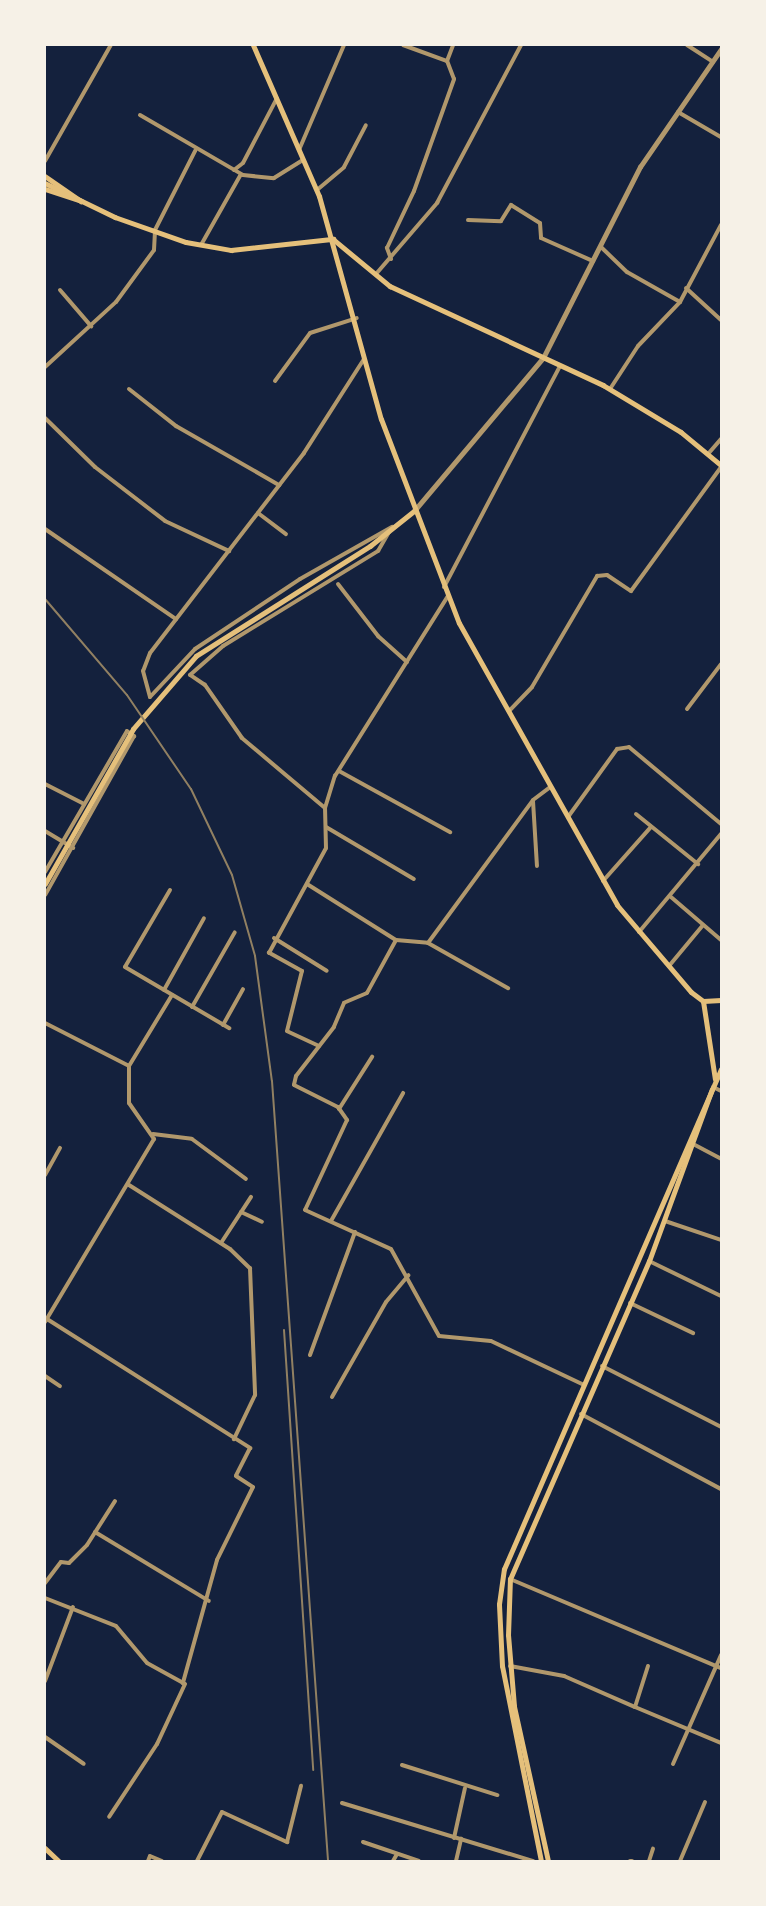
<!DOCTYPE html>
<html>
<head>
<meta charset="utf-8">
<style>
	body { margin:0 }
	#map { position:relative; width:766px; height:1906px; overflow:hidden; background:#14213d; font-family:Overpass,sans-serif }
	div>[style] { position:absolute }
	[style*='--x'] { left:calc(var(--x)*1px); top:calc(var(--y)*1px); width:calc(var(--w)*1px); rotate:calc(var(--a)*1deg) }
	.minor>* { height:4px; margin:-2px; padding:0 2px; transform-origin:2px; border-radius:2px; background:#b1986c }
	.tertiary>* { height:4.5px; margin:-2.25px; padding:0 2.25px; transform-origin:2.25px; border-radius:2.25px; background:#b1986c }
	.secondary>* { height:4.5px; margin:-2.25px; padding:0 2.25px; transform-origin:2.25px; border-radius:2.25px; background:#e5c07b }
	.primary>* { height:5px; margin:-2.5px; padding:0 2.5px; transform-origin:2.5px; border-radius:2.5px; background:#e5c07b }
	.rail>* { height:2px; margin:-1px; padding:0 1px; transform-origin:1px; border-radius:1px; background:#918062 }
	span { translate:-50% -50%; white-space:nowrap; text-align:center; line-height:1.15; -webkit-text-stroke:5px #f6f1e7; paint-order:stroke }
	.frame { position:absolute; inset:0; border:46px solid #f6f1e7; pointer-events:none }
</style>
</head>
<body>
<div id="map">
	<div class="minor">
		<i style="--x:403;--y:45;--w:47;--a:20"></i>
		<i style="--x:687;--y:45;--w:31;--a:33"></i>
		<i style="--x:678;--y:112;--w:50;--a:30.2"></i>
		<i style="--x:140;--y:115;--w:119;--a:30.2"></i>
		<i style="--x:243;--y:175;--w:31;--a:6"></i>
		<i style="--x:274;--y:178;--w:34;--a:-32"></i>
		<i style="--x:299;--y:150;--w:114;--a:-66.8"></i>
		<i style="--x:45;--y:161;--w:133;--a:-60.4"></i>
		<i style="--x:234;--y:170;--w:11;--a:-38"></i>
		<i style="--x:243;--y:163;--w:73;--a:-62.4"></i>
		<i style="--x:317;--y:190;--w:35;--a:-40"></i>
		<i style="--x:344;--y:167;--w:47;--a:-62.4"></i>
		<i style="--x:468;--y:220;--w:33;--a:2"></i>
		<i style="--x:501;--y:221;--w:19;--a:-58"></i>
		<i style="--x:511;--y:205;--w:34;--a:32"></i>
		<i style="--x:540;--y:223;--w:15;--a:86"></i>
		<i style="--x:541;--y:238;--w:57;--a:23.9"></i>
		<i style="--x:201;--y:245;--w:81;--a:-60.6"></i>
		<i style="--x:601;--y:247;--w:36;--a:44"></i>
		<i style="--x:627;--y:272;--w:61;--a:29.5"></i>
		<i style="--x:391;--y:259;--w:12;--a:-110"></i>
		<i style="--x:387;--y:248;--w:63;--a:-64.7"></i>
		<i style="--x:414;--y:191;--w:119;--a:-70.3"></i>
		<i style="--x:454;--y:79;--w:19;--a:-111"></i>
		<i style="--x:447;--y:61;--w:17;--a:-69"></i>
		<i style="--x:376;--y:274;--w:94;--a:-49.3"></i>
		<i style="--x:437;--y:203;--w:179;--a:-62"></i>
		<i style="--x:686;--y:288;--w:47;--a:42.4"></i>
		<i style="--x:60;--y:290;--w:48;--a:49.3"></i>
		<i style="--x:364;--y:359;--w:112;--a:122.6"></i>
		<i style="--x:304;--y:453;--w:252;--a:127.6"></i>
		<i style="--x:150;--y:653;--w:19;--a:111"></i>
		<i style="--x:143;--y:671;--w:27;--a:75"></i>
		<i style="--x:150;--y:697;--w:66;--a:-46.8"></i>
		<i style="--x:195;--y:649;--w:126;--a:-33.7"></i>
		<i style="--x:300;--y:579;--w:106;--a:-29.5"></i>
		<i style="--x:45;--y:367;--w:96;--a:-42.5"></i>
		<i style="--x:116;--y:302;--w:64;--a:-53.8"></i>
		<i style="--x:154;--y:250;--w:20;--a:-87"></i>
		<i style="--x:155;--y:230;--w:89;--a:-63.1"></i>
		<i style="--x:275;--y:381;--w:59;--a:-53.9"></i>
		<i style="--x:310;--y:333;--w:49;--a:-17.7"></i>
		<i style="--x:129;--y:389;--w:60;--a:38.2"></i>
		<i style="--x:176;--y:426;--w:119;--a:29.8"></i>
		<i style="--x:610;--y:389;--w:51;--a:-56.9"></i>
		<i style="--x:638;--y:346;--w:61;--a:-46.3"></i>
		<i style="--x:680;--y:302;--w:87;--a:-62"></i>
		<i style="--x:45;--y:418;--w:70;--a:44.4"></i>
		<i style="--x:95;--y:467;--w:88;--a:37.6"></i>
		<i style="--x:165;--y:521;--w:71;--a:25.1"></i>
		<i style="--x:708;--y:454;--w:20;--a:-49"></i>
		<i style="--x:258;--y:513;--w:35;--a:37"></i>
		<i style="--x:45;--y:529;--w:159;--a:34.5"></i>
		<i style="--x:338;--y:584;--w:66;--a:52.4"></i>
		<i style="--x:378;--y:636;--w:39;--a:42"></i>
		<i style="--x:444;--y:587;--w:250;--a:-62.3"></i>
		<i style="--x:687;--y:709;--w:56;--a:-52.9"></i>
		<i style="--x:509;--y:711;--w:33;--a:-46"></i>
		<i style="--x:532;--y:687;--w:129;--a:-59.6"></i>
		<i style="--x:597;--y:576;--w:10;--a:-6"></i>
		<i style="--x:607;--y:575;--w:29;--a:34"></i>
		<i style="--x:631;--y:591;--w:153;--a:-54"></i>
		<i style="--x:339;--y:771;--w:127;--a:28.8"></i>
		<i style="--x:45;--y:784;--w:44;--a:27.1"></i>
		<i style="--x:533;--y:801;--w:65;--a:86.5"></i>
		<i style="--x:325;--y:808;--w:109;--a:-139.9"></i>
		<i style="--x:242;--y:738;--w:65;--a:-124.9"></i>
		<i style="--x:205;--y:685;--w:18;--a:-146"></i>
		<i style="--x:190;--y:675;--w:44;--a:-41.3"></i>
		<i style="--x:223;--y:646;--w:182;--a:-31.5"></i>
		<i style="--x:378;--y:551;--w:22;--a:-60"></i>
		<i style="--x:636;--y:814;--w:80;--a:38.9"></i>
		<i style="--x:568;--y:817;--w:84;--a:-54.2"></i>
		<i style="--x:617;--y:749;--w:12;--a:-9"></i>
		<i style="--x:629;--y:747;--w:120;--a:39.9"></i>
		<i style="--x:326;--y:827;--w:102;--a:30.6"></i>
		<i style="--x:45;--y:831;--w:33;--a:31"></i>
		<i style="--x:45;--y:872;--w:163;--a:-59.8"></i>
		<i style="--x:127;--y:731;--w:9;--a:36"></i>
		<i style="--x:134;--y:736;--w:182;--a:119.2"></i>
		<i style="--x:603;--y:881;--w:72;--a:-48.4"></i>
		<i style="--x:307;--y:884;--w:105;--a:32.2"></i>
		<i style="--x:396;--y:940;--w:32;--a:5"></i>
		<i style="--x:428;--y:943;--w:177;--a:-53.7"></i>
		<i style="--x:533;--y:800;--w:21;--a:-37"></i>
		<i style="--x:170;--y:890;--w:89;--a:120.3"></i>
		<i style="--x:125;--y:967;--w:121;--a:30.4"></i>
		<i style="--x:671;--y:897;--w:66;--a:40.7"></i>
		<i style="--x:639;--y:932;--w:128;--a:-50.1"></i>
		<i style="--x:274;--y:938;--w:62;--a:31.9"></i>
		<i style="--x:396;--y:940;--w:60;--a:118.7"></i>
		<i style="--x:367;--y:993;--w:25;--a:157"></i>
		<i style="--x:344;--y:1003;--w:26;--a:113"></i>
		<i style="--x:334;--y:1027;--w:62;--a:127.8"></i>
		<i style="--x:296;--y:1076;--w:9;--a:103"></i>
		<i style="--x:294;--y:1085;--w:49;--a:26.6"></i>
		<i style="--x:338;--y:1107;--w:16;--a:55"></i>
		<i style="--x:347;--y:1120;--w:99;--a:115"></i>
		<i style="--x:305;--y:1210;--w:94;--a:24.4"></i>
		<i style="--x:391;--y:1249;--w:99;--a:61.1"></i>
		<i style="--x:439;--y:1336;--w:52;--a:5.5"></i>
		<i style="--x:491;--y:1341;--w:103;--a:25.3"></i>
		<i style="--x:428;--y:943;--w:92;--a:29.4"></i>
		<i style="--x:669;--y:966;--w:53;--a:-50.3"></i>
		<i style="--x:164;--y:990;--w:82;--a:-60.9"></i>
		<i style="--x:192;--y:1007;--w:86;--a:-60.2"></i>
		<i style="--x:45;--y:1023;--w:94;--a:27.1"></i>
		<i style="--x:129;--y:1066;--w:37;--a:90"></i>
		<i style="--x:129;--y:1103;--w:44;--a:55.2"></i>
		<i style="--x:154;--y:1139;--w:213;--a:120.8"></i>
		<i style="--x:223;--y:1025;--w:41;--a:-60.9"></i>
		<i style="--x:319;--y:1046;--w:35;--a:-155"></i>
		<i style="--x:287;--y:1031;--w:62;--a:-76"></i>
		<i style="--x:302;--y:971;--w:38;--a:-151"></i>
		<i style="--x:269;--y:953;--w:119;--a:-61.5"></i>
		<i style="--x:326;--y:848;--w:40;--a:-91.4"></i>
		<i style="--x:325;--y:808;--w:34;--a:-73"></i>
		<i style="--x:335;--y:776;--w:213;--a:-57.9"></i>
		<i style="--x:129;--y:1066;--w:83;--a:-58.8"></i>
		<i style="--x:713;--y:1087;--w:9;--a:27"></i>
		<i style="--x:339;--y:1109;--w:62;--a:-57.6"></i>
		<i style="--x:153;--y:1134;--w:39;--a:7"></i>
		<i style="--x:192;--y:1139;--w:67;--a:36.5"></i>
		<i style="--x:695;--y:1145;--w:30;--a:28"></i>
		<i style="--x:45;--y:1175;--w:31;--a:-61"></i>
		<i style="--x:129;--y:1185;--w:120;--a:32.4"></i>
		<i style="--x:230;--y:1249;--w:28;--a:44"></i>
		<i style="--x:250;--y:1268;--w:127;--a:87.7"></i>
		<i style="--x:255;--y:1395;--w:49;--a:115.5"></i>
		<i style="--x:241;--y:1212;--w:23;--a:25"></i>
		<i style="--x:331;--y:1221;--w:147;--a:-60.6"></i>
		<i style="--x:665;--y:1221;--w:59;--a:18.7"></i>
		<i style="--x:221;--y:1243;--w:55;--a:-56.9"></i>
		<i style="--x:649;--y:1261;--w:80;--a:25.9"></i>
		<i style="--x:630;--y:1303;--w:70;--a:25.5"></i>
		<i style="--x:47;--y:1319;--w:241;--a:32.4"></i>
		<i style="--x:250;--y:1448;--w:31;--a:117"></i>
		<i style="--x:236;--y:1476;--w:20;--a:33"></i>
		<i style="--x:253;--y:1487;--w:81;--a:116.3"></i>
		<i style="--x:217;--y:1560;--w:128;--a:105.5"></i>
		<i style="--x:310;--y:1355;--w:131;--a:-69.9"></i>
		<i style="--x:602;--y:1366;--w:134;--a:27.1"></i>
		<i style="--x:45;--y:1376;--w:18;--a:34"></i>
		<i style="--x:332;--y:1397;--w:109;--a:-60.4"></i>
		<i style="--x:386;--y:1302;--w:35;--a:-50"></i>
		<i style="--x:581;--y:1414;--w:159;--a:28.2"></i>
		<i style="--x:95;--y:1532;--w:133;--a:31.2"></i>
		<i style="--x:510;--y:1579;--w:229;--a:22.9"></i>
		<i style="--x:45;--y:1583;--w:26;--a:-53"></i>
		<i style="--x:61;--y:1562;--w:8;--a:7"></i>
		<i style="--x:69;--y:1563;--w:25;--a:-45"></i>
		<i style="--x:87;--y:1545;--w:52;--a:-57.5"></i>
		<i style="--x:45;--y:1598;--w:76;--a:21.5"></i>
		<i style="--x:116;--y:1626;--w:48;--a:50"></i>
		<i style="--x:147;--y:1663;--w:43;--a:28.9"></i>
		<i style="--x:185;--y:1684;--w:66;--a:115"></i>
		<i style="--x:157;--y:1744;--w:87;--a:123.3"></i>
		<i style="--x:510;--y:1666;--w:55;--a:10.5"></i>
		<i style="--x:564;--y:1676;--w:77;--a:23.6"></i>
		<i style="--x:648;--y:1666;--w:43;--a:107.6"></i>
		<i style="--x:635;--y:1707;--w:93;--a:22.7"></i>
		<i style="--x:45;--y:1681;--w:79;--a:-69.3"></i>
		<i style="--x:45;--y:1737;--w:47;--a:34.7"></i>
		<i style="--x:673;--y:1764;--w:119;--a:-66.2"></i>
		<i style="--x:402;--y:1765;--w:100;--a:17.5"></i>
		<i style="--x:342;--y:1803;--w:200;--a:16.9"></i>
		<i style="--x:454;--y:1838;--w:51;--a:-77.6"></i>
		<i style="--x:363;--y:1842;--w:59;--a:18.7"></i>
		<i style="--x:148;--y:1861;--w:5;--a:-68"></i>
		<i style="--x:150;--y:1856;--w:13;--a:23"></i>
		<i style="--x:197;--y:1861;--w:55;--a:-63"></i>
		<i style="--x:222;--y:1812;--w:72;--a:24.8"></i>
		<i style="--x:287;--y:1842;--w:58;--a:-76"></i>
		<i style="--x:393;--y:1861;--w:8;--a:-60"></i>
		<i style="--x:456;--y:1861;--w:23;--a:-77"></i>
		<i style="--x:630;--y:1861;--w:2;--a:0"></i>
		<i style="--x:649;--y:1861;--w:13;--a:-72"></i>
		<i style="--x:680;--y:1861;--w:64;--a:-67"></i>
	</div>
	<div class="tertiary">
		<i style="--x:414;--y:511;--w:200;--a:-49.9"></i>
		<i style="--x:543;--y:358;--w:214;--a:-63.1"></i>
		<i style="--x:640;--y:167;--w:143;--a:-55.5"></i>
	</div>
	<div class="secondary">
		<i style="--x:45;--y:176;--w:44;--a:34.8"></i>
		<i style="--x:45;--y:183;--w:78;--a:25.9"></i>
		<i style="--x:115;--y:217;--w:75;--a:19.4"></i>
		<i style="--x:186;--y:242;--w:46;--a:10.1"></i>
		<i style="--x:231;--y:250;--w:103;--a:-6.2"></i>
		<i style="--x:333;--y:239;--w:74;--a:39.5"></i>
		<i style="--x:390;--y:286;--w:235;--a:24.9"></i>
		<i style="--x:603;--y:385;--w:91;--a:31.1"></i>
		<i style="--x:681;--y:432;--w:52;--a:39.5"></i>
		<i style="--x:45;--y:189;--w:38;--a:18"></i>
		<i style="--x:45;--y:884;--w:178;--a:-60.4"></i>
		<i style="--x:133;--y:729;--w:96;--a:-49.2"></i>
		<i style="--x:196;--y:656;--w:206;--a:-32.3"></i>
		<i style="--x:370;--y:546;--w:56;--a:-38.5"></i>
		<i style="--x:45;--y:1848;--w:19;--a:43"></i>
	</div>
	<div class="primary">
		<i style="--x:253;--y:45;--w:165;--a:66.4"></i>
		<i style="--x:319;--y:196;--w:231;--a:74.5"></i>
		<i style="--x:381;--y:419;--w:218;--a:69.1"></i>
		<i style="--x:459;--y:623;--w:323;--a:60.7"></i>
		<i style="--x:617;--y:905;--w:114;--a:49.6"></i>
		<i style="--x:691;--y:992;--w:15;--a:37"></i>
		<i style="--x:703;--y:1001;--w:18;--a:-3"></i>
		<i style="--x:703;--y:1001;--w:79;--a:81.3"></i>
		<i style="--x:541;--y:1861;--w:199;--a:-101.3"></i>
		<i style="--x:502;--y:1666;--w:62;--a:-92.8"></i>
		<i style="--x:499;--y:1604;--w:35;--a:-82"></i>
		<i style="--x:504;--y:1569;--w:545;--a:-66.54"></i>
		<i style="--x:548;--y:1861;--w:159;--a:-102.4"></i>
		<i style="--x:514;--y:1706;--w:71;--a:-94.8"></i>
		<i style="--x:508;--y:1635;--w:56;--a:-88"></i>
		<i style="--x:510;--y:1579;--w:347;--a:-66.4"></i>
		<i style="--x:649;--y:1261;--w:183;--a:-69.9"></i>
	</div>
	<div class="rail">
		<i style="--x:45;--y:599;--w:126;--a:49.5"></i>
		<i style="--x:127;--y:695;--w:114;--a:55.8"></i>
		<i style="--x:191;--y:789;--w:95;--a:64.5"></i>
		<i style="--x:232;--y:875;--w:84;--a:74.1"></i>
		<i style="--x:255;--y:956;--w:126;--a:82.3"></i>
		<i style="--x:272;--y:1081;--w:782;--a:85.89"></i>
		<i style="--x:284;--y:1330;--w:441;--a:86.2"></i>
	</div>
	<div class="frame"></div>
</div>
</body>
</html>
